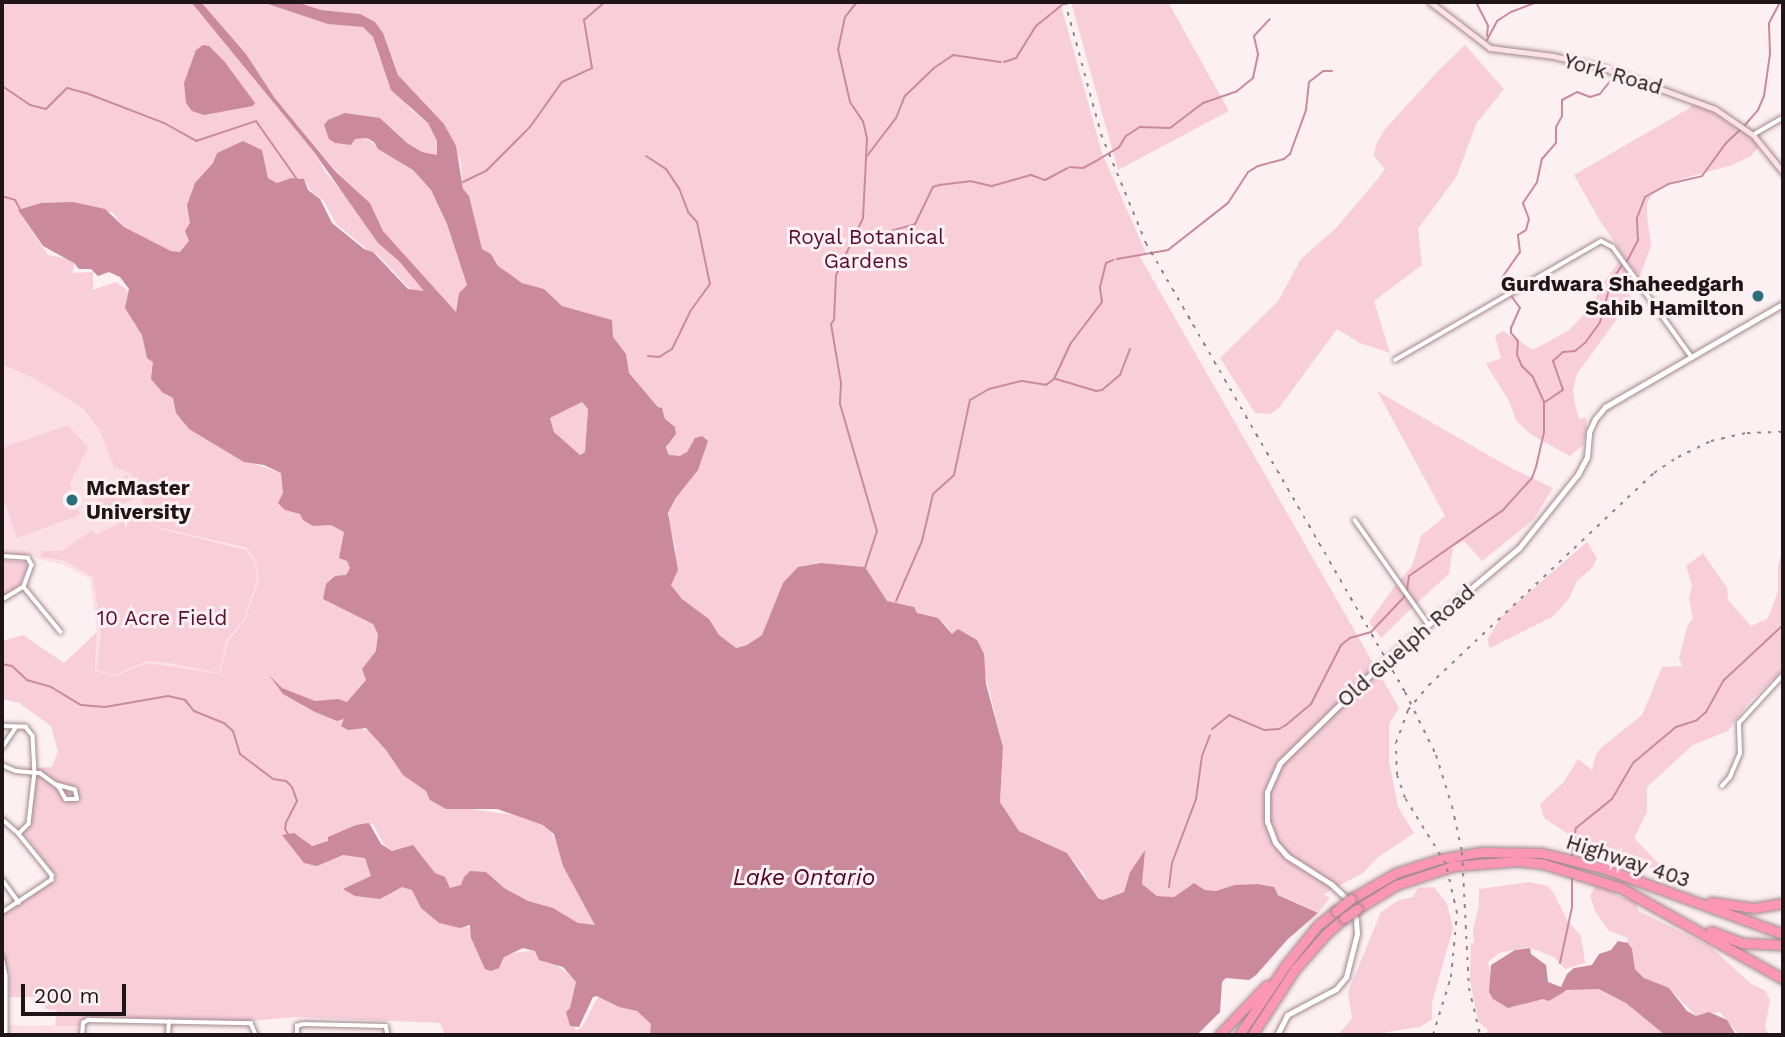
<!DOCTYPE html>
<html>
<head>
<meta charset="utf-8">
<style>
	body { margin:0 }
	#map { position:relative; width:1785px; height:1037px; overflow:hidden; background:#fcf0f3; font-family:"Work Sans",sans-serif }
	div>[style] { position:absolute }
	[style*='--x'] { left:calc(var(--x)*1px); top:calc(var(--y)*1px); width:calc(var(--w)*1px); rotate:calc(var(--a)*1deg) }
	.built>* { inset:0; background:#fcdee6 }
	.green>* { inset:0; background:#f8cfd9 }
	.water>* { inset:0; background:#ca8a9c }
	.stream>* { height:2px; margin:-1px; padding:0 1px; transform-origin:1px; border-radius:1px; background:#ca8a9c }
	.roads { filter:drop-shadow(0 0 2px #a1878d) drop-shadow(0 0 2px #a1878d) }
	.minor>* { height:3.5px; margin:-1.75px; padding:0 1.75px; transform-origin:1.75px; border-radius:1.75px; background:#fff }
	.tertiary>* { height:5px; margin:-2.5px; padding:0 2.5px; transform-origin:2.5px; border-radius:2.5px; background:#fff }
	.secondary>* { height:5px; margin:-2.5px; padding:0 2.5px; transform-origin:2.5px; border-radius:2.5px; background:#fee0e8 }
	.motorway>* { height:9px; margin:-4.5px; padding:0 4.5px; transform-origin:4.5px; border-radius:4.5px; background:#fb96b4 }
	.rail>* { height:2px; margin-top:-1px; transform-origin:0; background:repeating-linear-gradient(90deg,#908588 0 3.5px,transparent 0 10.5px) }
	.bridges { filter:drop-shadow(0 0 2px #a1878d) drop-shadow(0 0 2px #a1878d) }
	.tertiary-bridge>* { height:5px; margin:-2.5px; padding:0 2.5px; transform-origin:2.5px; border-radius:2.5px; background:#fff }
	.motorway-bridge>* { height:9px; margin:-4.5px; padding:0 4.5px; transform-origin:4.5px; border-radius:4.5px; background:#fb96b4 }
	.dots>* { width:19px; height:19px; translate:-50% -50%; box-sizing:border-box; border:4px solid #fcf0f3; border-radius:50% }
	span { translate:-50% -50%; white-space:nowrap; text-align:center; line-height:1.15; -webkit-text-stroke:6px #fcf0f3; paint-order:stroke }
	.street-label { font-size:21px; color:#1f1518 }
	.park-label { font-size:21px; color:#5a0e2e }
	.poi-label { font-size:21px; color:#1f1518; font-weight:700 }
	.right { translate:-100% -50%; text-align:right }
	.left { translate:0 -50%; text-align:left }
	.water-label { font-size:23px; color:#510326; font-style:italic }
	.frame { position:absolute; inset:0; border:4px solid #1f1518; pointer-events:none }
	.scale { position:absolute; left:21px; top:984px; width:105px; height:32px; box-sizing:border-box; border:4px solid #1f1518; border-top:0; padding-left:9px; font-size:21px; line-height:24px; white-space:nowrap; color:#1f1518; -webkit-text-stroke:5px #fcf0f3; paint-order:stroke }
</style>
</head>
<body>
<div id="map">
	<div class="built">
		<i style="clip-path:polygon(2px 364px,35px 379px,81px 408px,100px 431px,114px 466px,130px 473px,153px 526px,247px 549px,256px 562px,259px 580px,245px 620px,228px 641px,220px 675px,147px 663px,115px 676px,95px 671px,97px 632px,90px 579px,62px 564px,36px 559px,36px 556px,2px 554px)"></i>
		<i style="clip-path:polygon(9px 1025px,78px 1026px,78px 1035px,9px 1035px)"></i>
	</div>
	<div class="green">
		<i style="clip-path:polygon(2px 2px,191px 2px,314px 152px,326px 173px,454px 320px,411px 290px,377px 254px,368px 250px,336px 224px,324px 201px,312px 192px,304px 179px,291px 178px,277px 183px,268px 178px,262px 150px,246px 143px,184px 254px,171px 251px,124px 227px,112px 212px,22px 211px,21px 215px,48px 255px,70px 259px,74px 264px,73px 273px,93px 272px,93px 290px,116px 282px,126px 289px,166px 396px,177px 399px,249px 462px,285px 474px,348px 534px,381px 636px,370px 681px,353px 702px,341px 701px,362px 723px,363px 730px,369px 730px,456px 807px,520px 816px,547px 825px,596px 918px,597px 931px,540px 910px,498px 885px,486px 872px,474px 872px,465px 889px,449px 889px,449px 885px,422px 861px,421px 856px,395px 852px,385px 846px,373px 824px,360px 826px,332px 842px,296px 847px,367px 853px,468px 928px,473px 926px,494px 966px,502px 962px,505px 954px,538px 950px,580px 984px,571px 1021px,576px 1030px,582px 1027px,598px 997px,604px 995px,641px 1009px,650px 1020px,655px 1035px,445px 1035px,440px 1023px,295px 1017px,250px 1021px,87px 1017px,78px 1026px,55px 1026px,57px 1010px,45px 1009px,45px 999px,42px 997px,9px 997px,9px 976px,2px 946px,2px 915px,55px 880px,55px 875px,23px 833px,30px 823px,37px 768px,52px 767px,58px 751px,51px 726px,19px 703px,2px 699px,2px 641px,23px 635px,64px 663px,97px 632px,95px 671px,115px 676px,147px 663px,220px 674px,228px 641px,245px 620px,259px 580px,256px 562px,247px 548px,153px 526px,130px 473px,114px 467px,100px 431px,82px 408px,35px 379px,2px 364px)"></i>
		<i style="clip-path:polygon(201px 2px,269px 2px,363px 27px,373px 37px,379px 57px,410px 109px,428px 123px,437px 141px,437px 155px,422px 152px,407px 143px,380px 118px,335px 143px,351px 145px,355px 139px,367px 138px,379px 149px,413px 170px,431px 190px,447px 224px,467px 285px,459px 293px,456px 312px,383px 231px,370px 203px,335px 170px,274px 97px,246px 54px)"></i>
		<i style="clip-path:polygon(289px 2px,1060px 2px,1102px 153px,1146px 253px,1140px 257px,1399px 708px,1389px 724px,1389px 761px,1398px 807px,1414px 833px,1377px 858px,1363px 873px,1324px 894px,1330px 898px,1318px 913px,1278px 894px,1273px 887px,1258px 884px,1216px 891px,1205px 890px,1194px 883px,1174px 897px,1157px 896px,1142px 884px,1144px 852px,1128px 878px,1124px 892px,1103px 900px,1093px 894px,1084px 874px,1067px 853px,1019px 831px,1000px 802px,1003px 747px,977px 640px,963px 632px,953px 634px,945px 624px,887px 602px,866px 576px,865px 567px,821px 563px,798px 567px,781px 606px,762px 635px,747px 645px,735px 648px,719px 635px,709px 619px,682px 599px,670px 585px,676px 550px,669px 524px,669px 455px,664px 413px,629px 373px,626px 354px,613px 337px,611px 320px,562px 306px,544px 289px,522px 283px,498px 266px,491px 254px,482px 249px,475px 229px,474px 214px,463px 189px,461px 162px,444px 124px,398px 75px,393px 58px,360px 14px,321px 10px)"></i>
		<i style="clip-path:polygon(1071px 2px,1168px 2px,1229px 111px,1118px 170px)"></i>
		<i style="clip-path:polygon(1465px 45px,1504px 89px,1476px 124px,1457px 176px,1418px 229px,1422px 265px,1374px 301px,1390px 353px,1360px 343px,1337px 329px,1279px 408px,1270px 414px,1255px 413px,1220px 358px,1278px 301px,1301px 259px,1336px 228px,1376px 181px,1385px 169px,1374px 156px,1376px 144px,1385px 129px,1438px 71px)"></i>
		<i style="clip-path:polygon(1698px 103px,1757px 141px,1758px 147px,1751px 156px,1732px 165px,1667px 183px,1652px 194px,1647px 204px,1647px 215px,1651px 246px,1639px 278px,1600px 221px,1574px 175px)"></i>
		<i style="clip-path:polygon(1620px 260px,1634px 281px,1625px 289px,1632px 298px,1577px 374px,1573px 390px,1575px 404px,1579px 419px,1586px 417px,1587px 429px,1583px 445px,1570px 456px,1530px 434px,1516px 420px,1509px 401px,1486px 364px,1501px 358px,1495px 336px,1503px 331px,1533px 350px,1569px 330px,1593px 305px,1601px 286px)"></i>
		<i style="clip-path:polygon(1377px 391px,1509px 467px,1553px 488px,1533px 520px,1482px 561px,1464px 541px,1453px 547px,1449px 574px,1416px 604px,1399px 581px,1412px 566px,1421px 536px,1445px 516px)"></i>
		<i style="clip-path:polygon(582px 402px,588px 409px,585px 452px,580px 455px,554px 432px,550px 418px)"></i>
		<i style="clip-path:polygon(68px 425px,88px 447px,70px 483px,80px 515px,17px 538px,6px 505px,2px 504px,2px 448px)"></i>
		<i style="clip-path:polygon(128px 475px,132px 485px,132px 500px,108px 511px,96px 505px,104px 486px)"></i>
		<i style="clip-path:polygon(144px 511px,153px 527px,246px 550px,255px 563px,257px 579px,244px 619px,226px 641px,219px 673px,170px 663px,147px 661px,114px 675px,97px 670px,101px 631px,93px 577px,63px 560px,41px 557px,42px 551px,62px 551px,92px 530px,96px 535px)"></i>
		<i style="clip-path:polygon(1587px 542px,1597px 558px,1592px 568px,1577px 581px,1568px 600px,1552px 617px,1490px 648px,1487px 640px,1502px 616px)"></i>
		<i style="clip-path:polygon(1783px 548px,1783px 670px,1749px 702px,1728px 731px,1693px 745px,1647px 787px,1647px 812px,1634px 838px,1662px 867px,1653px 868px,1595px 852px,1544px 818px,1540px 804px,1563px 783px,1578px 759px,1592px 770px,1596px 754px,1602px 747px,1642px 715px,1662px 667px,1682px 666px,1679px 658px,1688px 624px,1693px 619px,1689px 598px,1692px 585px,1686px 566px,1703px 553px,1727px 588px,1728px 600px,1751px 626px,1767px 619px,1772px 608px,1778px 591px,1778px 566px)"></i>
		<i style="clip-path:polygon(2px 560px,25px 562px,28px 568px,18px 587px,2px 596px)"></i>
		<i style="clip-path:polygon(1396px 584px,1413px 607px,1381px 638px,1369px 622px)"></i>
		<i style="clip-path:polygon(1529px 882px,1548px 886px,1553px 892px,1567px 920px,1581px 936px,1585px 963px,1565px 969px,1554px 957px,1528px 947px,1499px 953px,1488px 962px,1498px 1003px,1513px 1007px,1580px 987px,1599px 989px,1628px 1000px,1648px 1015px,1665px 1035px,1485px 1035px,1488px 1030px,1478px 1021px,1470px 980px,1471px 943px,1474px 943px,1473px 929px,1479px 906px,1479px 889px)"></i>
		<i style="clip-path:polygon(1596px 886px,1606px 887px,1618px 896px,1636px 902px,1639px 911px,1711px 947px,1750px 983px,1766px 991px,1770px 1001px,1765px 1027px,1769px 1035px,1739px 1035px,1720px 1012px,1696px 1016px,1669px 988px,1649px 982px,1635px 969px,1627px 946px,1628px 938px,1609px 931px,1595px 911px,1590px 895px)"></i>
		<i style="clip-path:polygon(1434px 887px,1447px 904px,1453px 928px,1432px 1003px,1432px 1019px,1420px 1027px,1406px 1029px,1369px 1035px,1338px 1035px,1352px 1018px,1348px 992px,1381px 912px,1399px 900px,1413px 897px,1418px 888px)"></i>
	</div>
	<div class="water">
		<i style="clip-path:polygon(evenodd,191px 2px,201px 2px,246px 54px,274px 97px,335px 171px,370px 203px,383px 231px,456px 312px,459px 293px,467px 285px,447px 224px,431px 190px,413px 170px,378px 149px,374px 142px,367px 138px,355px 139px,351px 145px,335px 143px,329px 139px,324px 125px,328px 120px,345px 113px,380px 118px,407px 143px,422px 152px,437px 155px,437px 141px,428px 123px,391px 90px,373px 37px,363px 27px,328px 24px,262px 2px,296px 2px,321px 10px,360px 14px,375px 22px,383px 33px,398px 75px,444px 124px,456px 146px,463px 189px,469px 196px,482px 249px,491px 254px,498px 266px,511px 275px,522px 283px,544px 289px,562px 306px,612px 320px,613px 337px,626px 354px,629px 373px,658px 407px,662px 408px,665px 419px,675px 427px,676px 434px,666px 447px,669px 455px,680px 456px,687px 452px,695px 438px,702px 436px,708px 441px,698px 470px,675px 499px,668px 513px,678px 570px,671px 585px,682px 599px,709px 619px,719px 635px,736px 648px,747px 645px,762px 635px,783px 583px,798px 567px,821px 563px,865px 567px,887px 601px,914px 607px,917px 613px,938px 618px,952px 634px,958px 629px,977px 640px,984px 654px,986px 684px,1003px 747px,1000px 802px,1019px 831px,1067px 853px,1098px 898px,1103px 900px,1124px 892px,1130px 872px,1145px 850px,1142px 884px,1157px 896px,1174px 897px,1194px 883px,1205px 890px,1216px 891px,1235px 885px,1258px 884px,1274px 887px,1278px 895px,1318px 913px,1288px 939px,1256px 975px,1249px 980px,1226px 978px,1222px 982px,1220px 1012px,1197px 1035px,650px 1035px,651px 1024px,637px 1011px,619px 1007px,597px 996px,593px 997px,579px 1027px,570px 1026px,566px 1012px,570px 1008px,576px 982px,563px 967px,539px 960px,535px 951px,523px 948px,504px 957px,499px 968px,491px 971px,485px 969px,471px 938px,470px 925px,460px 928px,439px 923px,421px 908px,412px 890px,402px 887px,380px 899px,355px 896px,343px 889px,371px 876px,365px 858px,343px 855px,317px 866px,304px 863px,282px 835px,294px 833px,312px 846px,328px 841px,328px 837px,356px 825px,369px 823px,381px 844px,392px 851px,413px 845px,435px 873px,445px 877px,450px 888px,461px 885px,464px 877px,470px 871px,486px 872px,504px 888px,528px 901px,553px 908px,578px 923px,595px 925px,563px 866px,554px 834px,543px 825px,497px 809px,446px 809px,430px 800px,426px 791px,403px 775px,386px 750px,366px 728px,348px 730px,341px 726px,344px 719px,337px 721px,315px 712px,283px 694px,269px 675px,282px 688px,315px 701px,338px 699px,347px 702px,366px 680px,362px 669px,376px 651px,378px 634px,373px 624px,323px 599px,326px 584px,335px 576px,346px 575px,350px 568px,347px 561px,339px 558px,344px 532px,331px 525px,313px 526px,303px 520px,300px 514px,285px 510px,278px 503px,283px 493px,281px 473px,264px 465px,244px 462px,189px 429px,176px 413px,173px 398px,163px 393px,151px 379px,153px 362px,147px 358px,142px 335px,125px 308px,129px 289px,120px 277px,109px 272px,98px 276px,91px 269px,79px 269px,74px 263px,43px 246px,18px 210px,41px 203px,73px 202px,105px 209px,124px 227px,171px 251px,180px 252px,189px 241px,185px 231px,190px 223px,187px 205px,195px 183px,213px 163px,217px 153px,243px 141px,262px 150px,268px 178px,277px 183px,291px 178px,304px 179px,308px 190px,320px 199px,332px 223px,364px 249px,373px 252px,408px 289px,424px 291px,399px 261px,378px 243px,314px 152px,191px 2px,582px 402px,588px 409px,585px 452px,580px 455px,554px 432px,550px 418px,582px 402px)"></i>
		<i style="clip-path:polygon(203px 45px,209px 46px,224px 61px,255px 103px,253px 106px,204px 115px,192px 111px,186px 103px,184px 83px,196px 50px)"></i>
		<i style="clip-path:polygon(1618px 941px,1628px 943px,1632px 949px,1635px 969px,1644px 978px,1669px 988px,1687px 1011px,1696px 1016px,1709px 1012px,1727px 1020px,1736px 1035px,1665px 1035px,1626px 1003px,1599px 989px,1567px 990px,1549px 1001px,1543px 999px,1508px 1008px,1493px 999px,1489px 992px,1491px 965px,1515px 950px,1530px 948px,1531px 954px,1546px 965px,1548px 982px,1561px 987px,1567px 974px,1574px 968px,1592px 965px,1599px 954px,1611px 950px)"></i>
	</div>
	<div class="stream">
		<i style="--x:857;--y:2;--w:19;--a:129"></i>
		<i style="--x:845;--y:17;--w:33;--a:102"></i>
		<i style="--x:838;--y:49;--w:54;--a:77.2"></i>
		<i style="--x:850;--y:102;--w:23;--a:56"></i>
		<i style="--x:863;--y:121;--w:18;--a:77"></i>
		<i style="--x:867;--y:139;--w:79;--a:92.9"></i>
		<i style="--x:863;--y:218;--w:63;--a:115.3"></i>
		<i style="--x:836;--y:275;--w:45;--a:92.5"></i>
		<i style="--x:834;--y:320;--w:5;--a:127"></i>
		<i style="--x:831;--y:324;--w:60;--a:80.4"></i>
		<i style="--x:841;--y:383;--w:21;--a:93"></i>
		<i style="--x:840;--y:404;--w:132;--a:73.8"></i>
		<i style="--x:877;--y:531;--w:38;--a:108"></i>
		<i style="--x:1476;--y:2;--w:27;--a:63"></i>
		<i style="--x:1488;--y:26;--w:10;--a:96"></i>
		<i style="--x:1487;--y:40;--w:21;--a:-62"></i>
		<i style="--x:1497;--y:21;--w:17;--a:-33"></i>
		<i style="--x:1511;--y:12;--w:28;--a:-21"></i>
		<i style="--x:1004;--y:62;--w:13;--a:-18"></i>
		<i style="--x:1016;--y:58;--w:38;--a:-58"></i>
		<i style="--x:1036;--y:26;--w:38;--a:-39"></i>
		<i style="--x:2;--y:86;--w:34;--a:34"></i>
		<i style="--x:30;--y:105;--w:16;--a:14"></i>
		<i style="--x:46;--y:109;--w:30;--a:-45"></i>
		<i style="--x:67;--y:88;--w:20;--a:15"></i>
		<i style="--x:86;--y:93;--w:84;--a:21"></i>
		<i style="--x:164;--y:123;--w:37;--a:29"></i>
		<i style="--x:196;--y:141;--w:63;--a:-18.4"></i>
		<i style="--x:256;--y:121;--w:70;--a:54.9"></i>
		<i style="--x:1745;--y:125;--w:20;--a:-49"></i>
		<i style="--x:1758;--y:110;--w:15;--a:-67"></i>
		<i style="--x:1764;--y:96;--w:42;--a:-81.9"></i>
		<i style="--x:1770;--y:54;--w:31;--a:-92"></i>
		<i style="--x:1769;--y:23;--w:24;--a:-62"></i>
		<i style="--x:646;--y:156;--w:24;--a:33"></i>
		<i style="--x:666;--y:169;--w:23;--a:56"></i>
		<i style="--x:679;--y:188;--w:26;--a:69"></i>
		<i style="--x:688;--y:212;--w:13;--a:48"></i>
		<i style="--x:697;--y:222;--w:63;--a:78.2"></i>
		<i style="--x:710;--y:284;--w:34;--a:126"></i>
		<i style="--x:690;--y:312;--w:41;--a:115.9"></i>
		<i style="--x:672;--y:349;--w:15;--a:148"></i>
		<i style="--x:659;--y:357;--w:11;--a:-175"></i>
		<i style="--x:867;--y:156;--w:48;--a:-52.7"></i>
		<i style="--x:896;--y:118;--w:24;--a:-68"></i>
		<i style="--x:905;--y:96;--w:40;--a:-44"></i>
		<i style="--x:934;--y:68;--w:23;--a:-34"></i>
		<i style="--x:953;--y:55;--w:48;--a:8.5"></i>
		<i style="--x:1070;--y:167;--w:13;--a:4"></i>
		<i style="--x:1083;--y:168;--w:15;--a:-28"></i>
		<i style="--x:1096;--y:161;--w:27;--a:-31"></i>
		<i style="--x:1119;--y:147;--w:13;--a:-58"></i>
		<i style="--x:1126;--y:136;--w:17;--a:-33"></i>
		<i style="--x:1140;--y:127;--w:30;--a:2"></i>
		<i style="--x:1170;--y:128;--w:41;--a:-37.1"></i>
		<i style="--x:1203;--y:103;--w:36;--a:-19"></i>
		<i style="--x:1237;--y:91;--w:21;--a:-39"></i>
		<i style="--x:1253;--y:78;--w:25;--a:-78"></i>
		<i style="--x:1258;--y:54;--w:18;--a:-103"></i>
		<i style="--x:1254;--y:36;--w:23;--a:-47"></i>
		<i style="--x:463;--y:182;--w:25;--a:-26"></i>
		<i style="--x:486;--y:171;--w:62;--a:-45"></i>
		<i style="--x:530;--y:127;--w:55;--a:-54.6"></i>
		<i style="--x:562;--y:82;--w:33;--a:-25"></i>
		<i style="--x:592;--y:68;--w:49;--a:-99.5"></i>
		<i style="--x:584;--y:20;--w:28;--a:-41"></i>
		<i style="--x:2;--y:196;--w:14;--a:17"></i>
		<i style="--x:15;--y:200;--w:10;--a:61"></i>
		<i style="--x:853;--y:242;--w:65;--a:-16.2"></i>
		<i style="--x:915;--y:224;--w:41;--a:-64.1"></i>
		<i style="--x:933;--y:187;--w:6;--a:-18"></i>
		<i style="--x:939;--y:185;--w:31;--a:-7"></i>
		<i style="--x:970;--y:181;--w:23;--a:13"></i>
		<i style="--x:992;--y:186;--w:41;--a:-15.8"></i>
		<i style="--x:1031;--y:175;--w:15;--a:20"></i>
		<i style="--x:1045;--y:180;--w:26;--a:-28"></i>
		<i style="--x:1117;--y:259;--w:52;--a:-10"></i>
		<i style="--x:1168;--y:250;--w:76;--a:-38.1"></i>
		<i style="--x:1228;--y:203;--w:37;--a:-57"></i>
		<i style="--x:1248;--y:172;--w:12;--a:-31"></i>
		<i style="--x:1258;--y:166;--w:27;--a:-15"></i>
		<i style="--x:1284;--y:159;--w:8;--a:-40"></i>
		<i style="--x:1290;--y:154;--w:47;--a:-70"></i>
		<i style="--x:1306;--y:110;--w:28;--a:-84"></i>
		<i style="--x:1309;--y:82;--w:18;--a:-38"></i>
		<i style="--x:1323;--y:71;--w:9;--a:0"></i>
		<i style="--x:1627;--y:261;--w:24;--a:-62"></i>
		<i style="--x:1638;--y:240;--w:22;--a:-93"></i>
		<i style="--x:1637;--y:218;--w:22;--a:-69"></i>
		<i style="--x:1645;--y:197;--w:26;--a:-29"></i>
		<i style="--x:1668;--y:184;--w:35;--a:-13"></i>
		<i style="--x:1702;--y:176;--w:41;--a:-54"></i>
		<i style="--x:1726;--y:143;--w:19;--a:-43"></i>
		<i style="--x:1509;--y:291;--w:14;--a:-124"></i>
		<i style="--x:1501;--y:279;--w:33;--a:-55"></i>
		<i style="--x:1520;--y:252;--w:17;--a:-97"></i>
		<i style="--x:1518;--y:235;--w:9;--a:-32"></i>
		<i style="--x:1526;--y:230;--w:11;--a:-75"></i>
		<i style="--x:1529;--y:219;--w:17;--a:-111"></i>
		<i style="--x:1523;--y:203;--w:25;--a:-56"></i>
		<i style="--x:1537;--y:182;--w:24;--a:-78"></i>
		<i style="--x:1542;--y:159;--w:21;--a:-49"></i>
		<i style="--x:1556;--y:143;--w:16;--a:-90"></i>
		<i style="--x:1556;--y:127;--w:13;--a:-61"></i>
		<i style="--x:1562;--y:116;--w:16;--a:-90"></i>
		<i style="--x:1562;--y:100;--w:17;--a:-28"></i>
		<i style="--x:1577;--y:92;--w:14;--a:21"></i>
		<i style="--x:1590;--y:97;--w:10;--a:-17"></i>
		<i style="--x:1600;--y:94;--w:16;--a:-52"></i>
		<i style="--x:1056;--y:379;--w:42;--a:16.7"></i>
		<i style="--x:1096;--y:391;--w:6;--a:-9"></i>
		<i style="--x:1102;--y:390;--w:23;--a:-40"></i>
		<i style="--x:1120;--y:375;--w:28;--a:-69"></i>
		<i style="--x:1545;--y:402;--w:22;--a:-34"></i>
		<i style="--x:1563;--y:390;--w:31;--a:-109"></i>
		<i style="--x:1553;--y:361;--w:13;--a:-42"></i>
		<i style="--x:1563;--y:352;--w:12;--a:-5"></i>
		<i style="--x:1575;--y:351;--w:13;--a:-39"></i>
		<i style="--x:1585;--y:343;--w:26;--a:-54"></i>
		<i style="--x:1600;--y:322;--w:41;--a:-74.6"></i>
		<i style="--x:1611;--y:282;--w:20;--a:-57"></i>
		<i style="--x:1407;--y:590;--w:14;--a:-82"></i>
		<i style="--x:1409;--y:576;--w:113;--a:-35"></i>
		<i style="--x:1502;--y:511;--w:45;--a:-47.7"></i>
		<i style="--x:1532;--y:478;--w:12;--a:-70"></i>
		<i style="--x:1536;--y:467;--w:35;--a:-77"></i>
		<i style="--x:1544;--y:433;--w:31;--a:-90"></i>
		<i style="--x:1544;--y:402;--w:27;--a:-114"></i>
		<i style="--x:1533;--y:377;--w:16;--a:-135"></i>
		<i style="--x:1522;--y:366;--w:12;--a:-114"></i>
		<i style="--x:1517;--y:355;--w:14;--a:-86"></i>
		<i style="--x:1518;--y:341;--w:11;--a:-131"></i>
		<i style="--x:1511;--y:333;--w:5;--a:-90"></i>
		<i style="--x:1511;--y:328;--w:22;--a:-66"></i>
		<i style="--x:1520;--y:308;--w:14;--a:-126"></i>
		<i style="--x:896;--y:601;--w:65;--a:-66.6"></i>
		<i style="--x:922;--y:541;--w:48;--a:-76.8"></i>
		<i style="--x:933;--y:494;--w:28;--a:-42"></i>
		<i style="--x:954;--y:475;--w:77;--a:-78"></i>
		<i style="--x:970;--y:400;--w:22;--a:-30"></i>
		<i style="--x:989;--y:389;--w:34;--a:-14"></i>
		<i style="--x:1022;--y:381;--w:24;--a:9"></i>
		<i style="--x:1046;--y:385;--w:10;--a:-37"></i>
		<i style="--x:1054;--y:379;--w:40;--a:-65"></i>
		<i style="--x:1071;--y:343;--w:51;--a:-52.9"></i>
		<i style="--x:1102;--y:302;--w:15;--a:-98"></i>
		<i style="--x:1100;--y:287;--w:25;--a:-76"></i>
		<i style="--x:1106;--y:263;--w:8;--a:-23"></i>
		<i style="--x:2;--y:664;--w:10;--a:11"></i>
		<i style="--x:12;--y:666;--w:21;--a:43"></i>
		<i style="--x:27;--y:680;--w:25;--a:16"></i>
		<i style="--x:51;--y:687;--w:35;--a:31"></i>
		<i style="--x:81;--y:705;--w:24;--a:5"></i>
		<i style="--x:105;--y:707;--w:64;--a:-9.9"></i>
		<i style="--x:168;--y:696;--w:17;--a:13"></i>
		<i style="--x:185;--y:700;--w:14;--a:51"></i>
		<i style="--x:194;--y:711;--w:32;--a:22"></i>
		<i style="--x:224;--y:723;--w:12;--a:42"></i>
		<i style="--x:233;--y:731;--w:24;--a:73"></i>
		<i style="--x:240;--y:754;--w:41;--a:37.1"></i>
		<i style="--x:273;--y:779;--w:13;--a:9"></i>
		<i style="--x:286;--y:781;--w:8;--a:45"></i>
		<i style="--x:292;--y:787;--w:15;--a:70"></i>
		<i style="--x:297;--y:801;--w:25;--a:117"></i>
		<i style="--x:286;--y:823;--w:6;--a:99"></i>
		<i style="--x:285;--y:829;--w:6;--a:59"></i>
		<i style="--x:1212;--y:729;--w:22;--a:-39"></i>
		<i style="--x:1229;--y:715;--w:38;--a:23"></i>
		<i style="--x:1264;--y:730;--w:15;--a:-4"></i>
		<i style="--x:1279;--y:729;--w:8;--a:-30"></i>
		<i style="--x:1286;--y:725;--w:33;--a:-40"></i>
		<i style="--x:1311;--y:704;--w:66;--a:-63"></i>
		<i style="--x:1341;--y:645;--w:11;--a:-38"></i>
		<i style="--x:1350;--y:638;--w:22;--a:-16"></i>
		<i style="--x:1371;--y:632;--w:51;--a:-46.6"></i>
		<i style="--x:1572;--y:855;--w:27;--a:-82"></i>
		<i style="--x:1576;--y:828;--w:46;--a:-38.9"></i>
		<i style="--x:1612;--y:799;--w:42;--a:-59.7"></i>
		<i style="--x:1633;--y:763;--w:56;--a:-39.9"></i>
		<i style="--x:1676;--y:727;--w:22;--a:-18"></i>
		<i style="--x:1697;--y:720;--w:12;--a:-42"></i>
		<i style="--x:1706;--y:712;--w:37;--a:-61"></i>
		<i style="--x:1724;--y:680;--w:81;--a:-43"></i>
		<i style="--x:1169;--y:887;--w:24;--a:-83"></i>
		<i style="--x:1172;--y:863;--w:68;--a:-69.4"></i>
		<i style="--x:1196;--y:799;--w:43;--a:-82.1"></i>
		<i style="--x:1202;--y:756;--w:22;--a:-69"></i>
		<i style="--x:1560;--y:963;--w:57;--a:-77.9"></i>
		<i style="--x:1572;--y:907;--w:29;--a:-90"></i>
	</div>
	<div class="roads">
		<div class="minor">
			<i style="--x:1753;--y:135;--w:34;--a:-30"></i>
			<i style="--x:1395;--y:360;--w:238;--a:-30"></i>
			<i style="--x:1601;--y:241;--w:13;--a:27"></i>
			<i style="--x:1613;--y:247;--w:134;--a:54.4"></i>
			<i style="--x:1355;--y:520;--w:127;--a:54.9"></i>
			<i style="--x:2;--y:556;--w:26;--a:4"></i>
			<i style="--x:28;--y:558;--w:8;--a:60"></i>
			<i style="--x:32;--y:565;--w:23;--a:110"></i>
			<i style="--x:24;--y:587;--w:26;--a:149"></i>
			<i style="--x:24;--y:587;--w:58;--a:50.6"></i>
			<i style="--x:2;--y:726;--w:24;--a:2"></i>
			<i style="--x:26;--y:727;--w:11;--a:52"></i>
			<i style="--x:33;--y:736;--w:36;--a:87"></i>
			<i style="--x:35;--y:772;--w:52;--a:96.6"></i>
			<i style="--x:29;--y:824;--w:14;--a:135"></i>
			<i style="--x:2;--y:748;--w:25;--a:-56"></i>
			<i style="--x:2;--y:765;--w:15;--a:23"></i>
			<i style="--x:16;--y:771;--w:24;--a:5"></i>
			<i style="--x:40;--y:773;--w:24;--a:36"></i>
			<i style="--x:59;--y:787;--w:14;--a:60"></i>
			<i style="--x:66;--y:799;--w:11;--a:0"></i>
			<i style="--x:77;--y:799;--w:9;--a:-103"></i>
			<i style="--x:75;--y:790;--w:20;--a:-165"></i>
			<i style="--x:1722;--y:786;--w:12;--a:-48"></i>
			<i style="--x:1730;--y:777;--w:25;--a:-67"></i>
			<i style="--x:1740;--y:754;--w:31;--a:-92"></i>
			<i style="--x:1739;--y:723;--w:65;--a:-47.5"></i>
			<i style="--x:2;--y:819;--w:23;--a:41"></i>
			<i style="--x:19;--y:834;--w:53;--a:51.2"></i>
			<i style="--x:52;--y:875;--w:5;--a:90"></i>
			<i style="--x:52;--y:880;--w:60;--a:146.6"></i>
			<i style="--x:2;--y:879;--w:29;--a:54"></i>
			<i style="--x:2;--y:956;--w:20;--a:79"></i>
			<i style="--x:6;--y:976;--w:59;--a:90"></i>
			<i style="--x:82;--y:1035;--w:12;--a:-85"></i>
			<i style="--x:83;--y:1023;--w:6;--a:-31"></i>
			<i style="--x:88;--y:1020;--w:163;--a:1.1"></i>
			<i style="--x:251;--y:1023;--w:13;--a:67"></i>
			<i style="--x:168;--y:1035;--w:13;--a:-86"></i>
			<i style="--x:297;--y:1035;--w:9;--a:-90"></i>
			<i style="--x:297;--y:1026;--w:6;--a:-18"></i>
			<i style="--x:303;--y:1024;--w:83;--a:1.4"></i>
			<i style="--x:386;--y:1026;--w:9;--a:77"></i>
		</div>
		<div class="tertiary">
			<i style="--x:1397;--y:651;--w:160;--a:-40.2"></i>
			<i style="--x:1519;--y:548;--w:95;--a:-51.4"></i>
			<i style="--x:1578;--y:474;--w:19;--a:-62"></i>
			<i style="--x:1587;--y:457;--w:25;--a:-85"></i>
			<i style="--x:1589;--y:432;--w:14;--a:-65"></i>
			<i style="--x:1595;--y:419;--w:16;--a:-50"></i>
			<i style="--x:1605;--y:407;--w:206;--a:-30.1"></i>
			<i style="--x:1277;--y:1035;--w:22;--a:-63"></i>
			<i style="--x:1287;--y:1015;--w:55;--a:-28"></i>
			<i style="--x:1336;--y:989;--w:16;--a:-50"></i>
			<i style="--x:1346;--y:977;--w:44;--a:-75.7"></i>
			<i style="--x:1357;--y:934;--w:15;--a:-94"></i>
			<i style="--x:1356;--y:919;--w:23;--a:-115"></i>
			<i style="--x:1346;--y:898;--w:21;--a:-137"></i>
			<i style="--x:1331;--y:884;--w:52;--a:-147.5"></i>
			<i style="--x:1287;--y:856;--w:18;--a:-131"></i>
			<i style="--x:1275;--y:842;--w:22;--a:-111"></i>
			<i style="--x:1267;--y:821;--w:29;--a:-90"></i>
			<i style="--x:1267;--y:792;--w:32;--a:-66"></i>
			<i style="--x:1280;--y:763;--w:132;--a:-44.4"></i>
		</div>
		<div class="secondary">
			<i style="--x:1430;--y:2;--w:76;--a:37.5"></i>
			<i style="--x:1490;--y:48;--w:64;--a:7.2"></i>
			<i style="--x:1553;--y:56;--w:51;--a:13.5"></i>
			<i style="--x:1603;--y:68;--w:119;--a:20.1"></i>
			<i style="--x:1715;--y:109;--w:46;--a:34.4"></i>
			<i style="--x:1753;--y:135;--w:48;--a:51"></i>
		</div>
		<div class="motorway">
			<i style="--x:1351;--y:899;--w:52;--a:-30"></i>
			<i style="--x:1396;--y:873;--w:46;--a:-17.7"></i>
			<i style="--x:1440;--y:859;--w:42;--a:-9.7"></i>
			<i style="--x:1481;--y:852;--w:61;--a:0.9"></i>
			<i style="--x:1542;--y:853;--w:63;--a:13.8"></i>
			<i style="--x:1603;--y:868;--w:192;--a:20.1"></i>
			<i style="--x:1711;--y:902;--w:43;--a:7.9"></i>
			<i style="--x:1754;--y:908;--w:29;--a:-10"></i>
			<i style="--x:1357;--y:909;--w:46;--a:-31.6"></i>
			<i style="--x:1396;--y:885;--w:60;--a:-18.4"></i>
			<i style="--x:1453;--y:866;--w:64;--a:-4.5"></i>
			<i style="--x:1517;--y:861;--w:27;--a:6"></i>
			<i style="--x:1544;--y:864;--w:81;--a:17.3"></i>
			<i style="--x:1621;--y:888;--w:186;--a:29.3"></i>
			<i style="--x:1711;--y:931;--w:34;--a:21"></i>
			<i style="--x:1743;--y:943;--w:40;--a:2.9"></i>
			<i style="--x:1219;--y:1035;--w:69;--a:-46.2"></i>
			<i style="--x:1239;--y:1035;--w:83;--a:-56.3"></i>
			<i style="--x:1285;--y:966;--w:53;--a:-51.2"></i>
			<i style="--x:1318;--y:925;--w:23;--a:-38"></i>
			<i style="--x:1252;--y:1035;--w:79;--a:-56.9"></i>
			<i style="--x:1295;--y:969;--w:47;--a:-48.5"></i>
			<i style="--x:1326;--y:934;--w:24;--a:-42"></i>
		</div>
	</div>
	<div class="rail">
		<i style="--x:1065;--y:2;--w:137;--a:74.7"></i>
		<i style="--x:1101;--y:134;--w:118;--a:67.6"></i>
		<i style="--x:1146;--y:243;--w:518;--a:60.02"></i>
		<i style="--x:1405;--y:692;--w:70;--a:63.8"></i>
		<i style="--x:1436;--y:755;--w:53;--a:72.6"></i>
		<i style="--x:1452;--y:806;--w:47;--a:77.7"></i>
		<i style="--x:1462;--y:852;--w:136;--a:87.1"></i>
		<i style="--x:1469;--y:988;--w:48;--a:76.8"></i>
		<i style="--x:1433;--y:1035;--w:61;--a:-72.8"></i>
		<i style="--x:1451;--y:977;--w:64;--a:-84.6"></i>
		<i style="--x:1457;--y:913;--w:50;--a:-102.7"></i>
		<i style="--x:1446;--y:864;--w:78;--a:-121.8"></i>
		<i style="--x:1405;--y:798;--w:24;--a:-109"></i>
		<i style="--x:1397;--y:775;--w:32;--a:-92"></i>
		<i style="--x:1396;--y:743;--w:35;--a:-70"></i>
		<i style="--x:1408;--y:710;--w:33;--a:-50"></i>
		<i style="--x:1429;--y:685;--w:309;--a:-43.3"></i>
		<i style="--x:1654;--y:473;--w:29;--a:-34"></i>
		<i style="--x:1678;--y:457;--w:37;--a:-26"></i>
		<i style="--x:1711;--y:441;--w:37;--a:-13"></i>
		<i style="--x:1747;--y:433;--w:36;--a:-2"></i>
	</div>
	<div class="bridges">
		<div class="tertiary-bridge">
			<i style="--x:1374;--y:671;--w:30;--a:-41"></i>
		</div>
		<div class="motorway-bridge">
			<i style="--x:1336;--y:911;--w:19;--a:-39"></i>
			<i style="--x:1344;--y:918;--w:16;--a:-35"></i>
		</div>
	</div>
	<div class="dots">
		<i style="left:1758px;top:296px;background:#29707c"></i>
		<i style="left:72px;top:500px;background:#29707c"></i>
	</div>
	<div class="street-label">
		<span style="left:1613px;top:74px;rotate:16deg">York Road</span>
		<span style="left:1406px;top:646px;rotate:-41deg">Old Guelph Road</span>
		<span style="left:1628px;top:861px;rotate:18deg">Highway 403</span>
	</div>
	<div class="park-label">
		<span style="left:866px;top:249px">Royal Botanical<br>Gardens</span>
		<span style="left:162px;top:618px">10 Acre Field</span>
	</div>
	<div class="poi-label">
		<span class="right" style="left:1744px;top:296px">Gurdwara Shaheedgarh<br>Sahib Hamilton</span>
		<span class="left" style="left:86px;top:500px">McMaster<br>University</span>
	</div>
	<div class="water-label">
		<span style="left:804px;top:878px">Lake Ontario</span>
	</div>
	<div class="frame"></div>
	<div class="scale">200 m</div>
</div>
</body>
</html>
